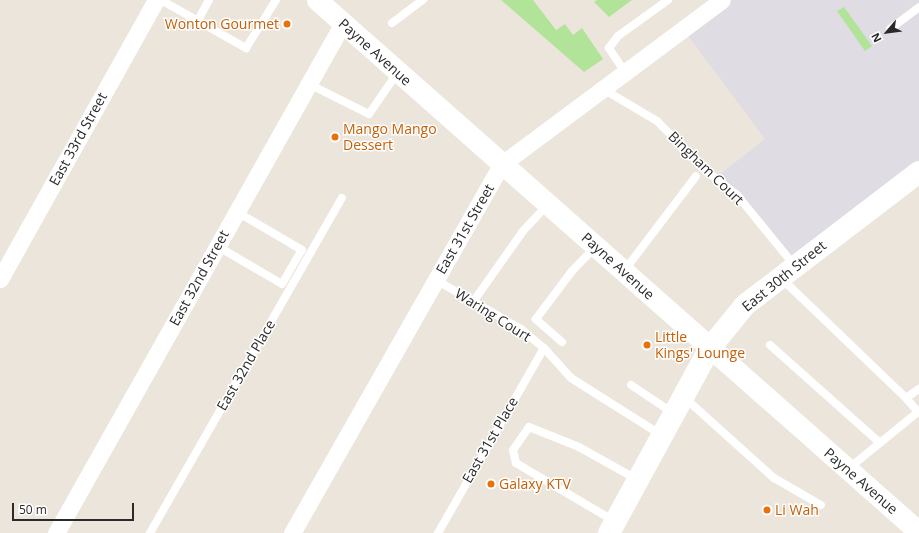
<!DOCTYPE html>
<html>
<head>
<meta charset="utf-8">
<style>
	body { margin:0 }
	#map { position:relative; width:919px; height:533px; overflow:hidden; background:#ece5dc; font-family:"Open Sans",sans-serif }
	div>[style] { position:absolute }
	[style*='--x'] { left:calc(var(--x)*1px); top:calc(var(--y)*1px); width:calc(var(--w)*1px); rotate:calc(var(--a)*1deg) }
	.industrial>* { inset:0; background:#dfdce4 }
	.green>* { inset:0; background:#b1e398 }
	.service>* { height:8px; margin:-4px; padding:0 4px; transform-origin:4px; border-radius:4px; background:#fff }
	.minor>* { height:17px; margin:-8.5px; padding:0 8.5px; transform-origin:8.5px; border-radius:8.5px; background:#fff }
	.tertiary>* { height:21px; margin:-10.5px; padding:0 10.5px; transform-origin:10.5px; border-radius:10.5px; background:#fff }
	.secondary>* { height:22px; margin:-11px; padding:0 11px; transform-origin:11px; border-radius:11px; background:#fff }
	.dots>* { width:11px; height:11px; translate:-50% -50%; box-sizing:border-box; border:2px solid #fff; border-radius:50% }
	span { translate:-50% -50%; white-space:nowrap; text-align:center; line-height:1.15; -webkit-text-stroke:3px #fff; paint-order:stroke }
	.food-label { font-size:14px; color:#c56008 }
	.right { translate:-100% -50%; text-align:right }
	.left { translate:0 -50%; text-align:left }
	.street-label { font-size:14px; color:#2a2a2a }
	.north { position:absolute; left:867px; top:12px; width:40px; height:40px; -webkit-text-stroke:3px #fff; paint-order:stroke; rotate:242deg; font-size:11px; font-weight:700; line-height:16px; text-align:center; color:#2a2a2a }
	.north::after { content:''; display:block; margin:auto; width:14px; height:18px; background:#2a2a2a; clip-path:polygon(50% 0,100% 100%,50% 72%,0 100%) }
	.scale { position:absolute; left:12px; top:503px; width:122px; height:18px; box-sizing:border-box; border:2px solid #2a2a2a; border-top:0; padding-left:5px; font-size:12px; line-height:14px; white-space:nowrap; color:#2a2a2a; -webkit-text-stroke:3px #fff; paint-order:stroke }
</style>
</head>
<body>
<div id="map">
	<div class="industrial">
		<i style="clip-path:polygon(722px 0,919px 0,919px 172px,794px 265px,737px 195px,715px 178px,765px 139px,683px 29px)"></i>
	</div>
	<div class="green">
		<i style="clip-path:polygon(501px 0,533px 0,556px 30px,565px 24px,573px 35px,582px 28px,603px 59px,584px 72px)"></i>
		<i style="clip-path:polygon(597px 0,632px 0,609px 17px,594px 2px)"></i>
		<i style="clip-path:polygon(844px 7px,872px 46px,865px 51px,837px 11px)"></i>
	</div>
	<div class="service">
		<i style="--x:161;--y:0;--w:98;--a:29.5"></i>
		<i style="--x:246;--y:48;--w:57;--a:-58"></i>
		<i style="--x:198;--y:20;--w:23;--a:-61"></i>
		<i style="--x:392;--y:23;--w:39;--a:-37"></i>
		<i style="--x:890;--y:29;--w:36;--a:-37"></i>
		<i style="--x:625;--y:72;--w:29;--a:-124"></i>
		<i style="--x:609;--y:48;--w:15;--a:-53"></i>
		<i style="--x:618;--y:36;--w:62;--a:-35.8"></i>
		<i style="--x:309;--y:84;--w:67;--a:26.6"></i>
		<i style="--x:369;--y:114;--w:51;--a:-55.4"></i>
		<i style="--x:603;--y:89;--w:63;--a:30.7"></i>
		<i style="--x:657;--y:121;--w:74;--a:45"></i>
		<i style="--x:709;--y:173;--w:36;--a:38"></i>
		<i style="--x:737;--y:195;--w:90;--a:50.8"></i>
		<i style="--x:217;--y:246;--w:75;--a:30.3"></i>
		<i style="--x:282;--y:284;--w:39;--a:-60"></i>
		<i style="--x:302;--y:250;--w:75;--a:-149.7"></i>
		<i style="--x:624;--y:271;--w:119;--a:-52.8"></i>
		<i style="--x:782;--y:279;--w:172;--a:43.8"></i>
		<i style="--x:436;--y:280;--w:98;--a:30"></i>
		<i style="--x:521;--y:329;--w:30;--a:40"></i>
		<i style="--x:544;--y:348;--w:40;--a:48"></i>
		<i style="--x:571;--y:378;--w:107;--a:32.3"></i>
		<i style="--x:473;--y:302;--w:87;--a:-54.8"></i>
		<i style="--x:523;--y:231;--w:35;--a:-47"></i>
		<i style="--x:562;--y:342;--w:35;--a:-139"></i>
		<i style="--x:536;--y:319;--w:60;--a:-53.1"></i>
		<i style="--x:572;--y:271;--w:33;--a:-46"></i>
		<i style="--x:770;--y:345;--w:147;--a:41.7"></i>
		<i style="--x:631;--y:385;--w:50;--a:33.7"></i>
		<i style="--x:685;--y:398;--w:120;--a:42"></i>
		<i style="--x:774;--y:478;--w:54;--a:29.9"></i>
		<i style="--x:848;--y:469;--w:90;--a:-39.2"></i>
		<i style="--x:918;--y:412;--w:18;--a:-131"></i>
		<i style="--x:906;--y:398;--w:16;--a:-35"></i>
		<i style="--x:614;--y:521;--w:114;--a:-149.4"></i>
		<i style="--x:516;--y:463;--w:13;--a:-103"></i>
		<i style="--x:513;--y:450;--w:28;--a:-55"></i>
		<i style="--x:529;--y:427;--w:54;--a:21.8"></i>
		<i style="--x:579;--y:447;--w:68;--a:29.2"></i>
		<i style="--x:150;--y:533;--w:386;--a:-60.2"></i>
		<i style="--x:438;--y:533;--w:213;--a:-60.2"></i>
	</div>
	<div class="minor">
		<i style="--x:0;--y:279;--w:320;--a:-60.8"></i>
		<i style="--x:56;--y:533;--w:585;--a:-60.63"></i>
		<i style="--x:292;--y:533;--w:425;--a:-60.4"></i>
		<i style="--x:502;--y:164;--w:274;--a:-36.7"></i>
	</div>
	<div class="tertiary">
		<i style="--x:317;--y:0;--w:803;--a:41.47"></i>
	</div>
	<div class="secondary">
		<i style="--x:609;--y:533;--w:211;--a:-61.4"></i>
		<i style="--x:710;--y:348;--w:55;--a:-50.9"></i>
		<i style="--x:745;--y:305;--w:219;--a:-37.4"></i>
	</div>
	<div class="dots">
		<i style="left:287px;top:24px;background:#e8710a"></i>
		<i style="left:335px;top:137px;background:#e8710a"></i>
		<i style="left:647px;top:345px;background:#e8710a"></i>
		<i style="left:491px;top:484px;background:#e8710a"></i>
		<i style="left:767px;top:510px;background:#e8710a"></i>
	</div>
	<div class="food-label">
		<span class="right" style="left:279px;top:24px">Wonton Gourmet</span>
		<span class="left" style="left:343px;top:137px">Mango Mango<br>Dessert</span>
		<span class="left" style="left:655px;top:345px">Little<br>Kings' Lounge</span>
		<span class="left" style="left:499px;top:484px">Galaxy KTV</span>
		<span class="left" style="left:775px;top:510px">Li Wah</span>
	</div>
	<div class="street-label">
		<span style="left:375px;top:52px;rotate:42deg">Payne Avenue</span>
		<span style="left:78px;top:139px;rotate:-61deg">East 33rd Street</span>
		<span style="left:706px;top:168px;rotate:44deg">Bingham Court</span>
		<span style="left:465px;top:229px;rotate:-60deg">East 31st Street</span>
		<span style="left:618px;top:266px;rotate:42deg">Payne Avenue</span>
		<span style="left:784px;top:276px;rotate:-39deg">East 30th Street</span>
		<span style="left:199px;top:278px;rotate:-61deg">East 32nd Street</span>
		<span style="left:493px;top:315px;rotate:32deg">Waring Court</span>
		<span style="left:246px;top:365px;rotate:-60deg">East 32nd Place</span>
		<span style="left:490px;top:440px;rotate:-60deg">East 31st Place</span>
		<span style="left:861px;top:481px;rotate:41deg">Payne Avenue</span>
	</div>
	<div class="north">N</div>
	<div class="scale">50 m</div>
</div>
</body>
</html>
